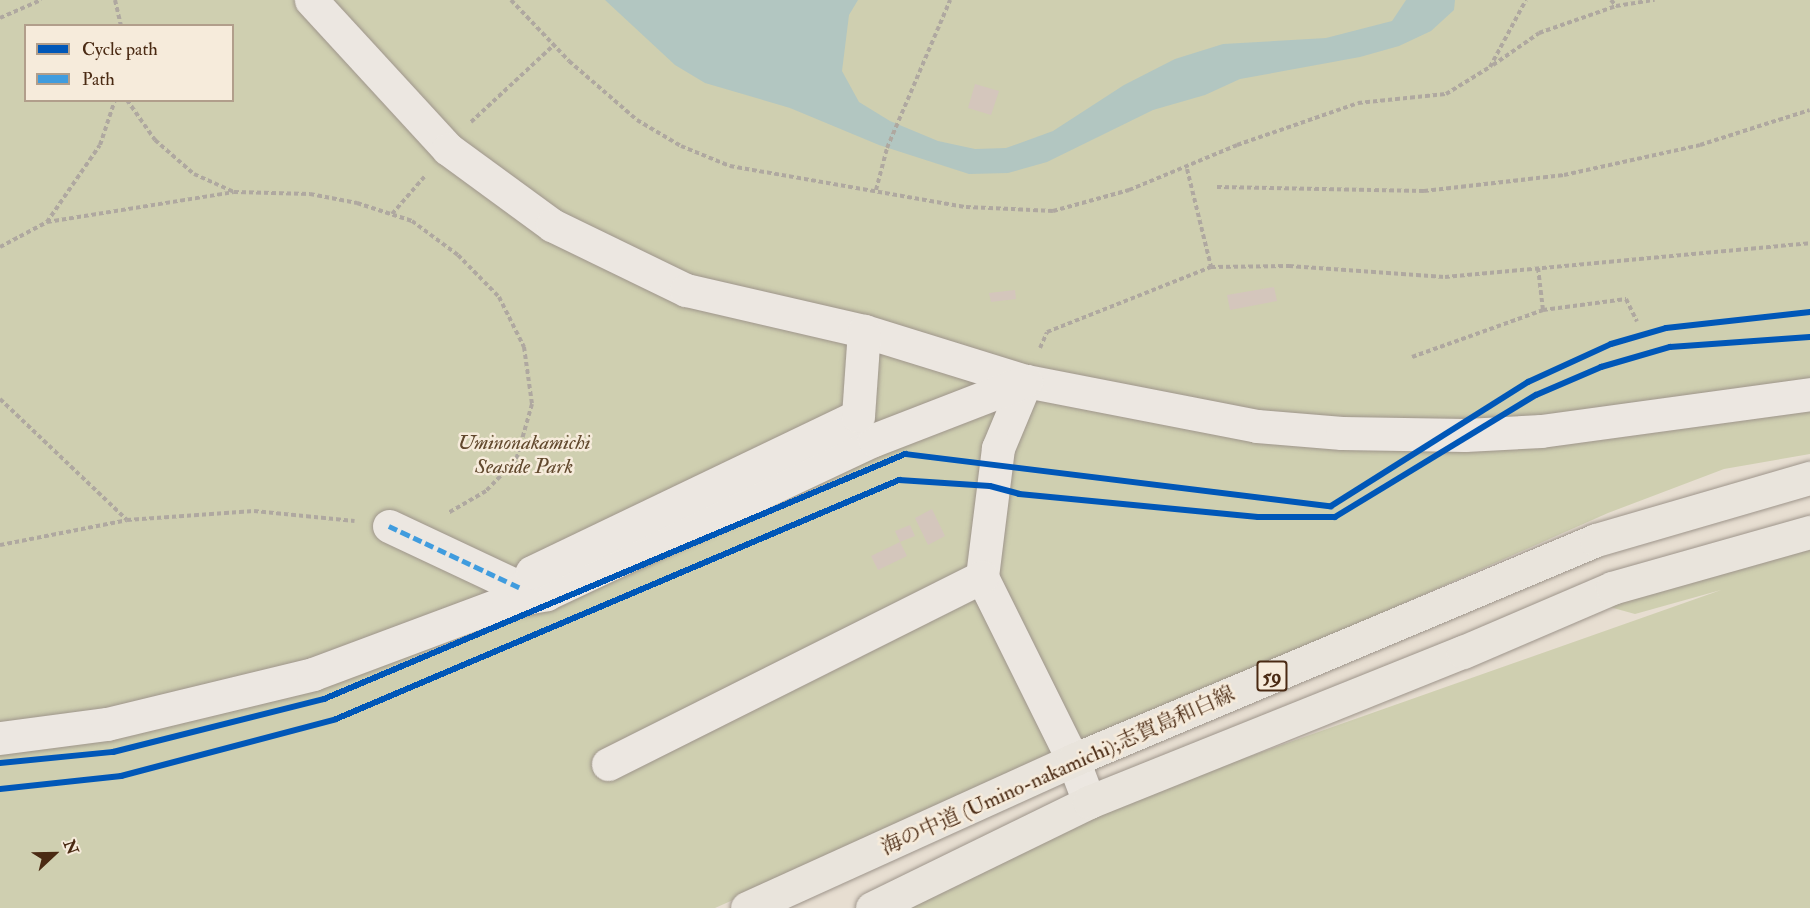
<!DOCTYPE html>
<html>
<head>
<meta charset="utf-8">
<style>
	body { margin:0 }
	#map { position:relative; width:1810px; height:908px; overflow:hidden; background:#e7ded1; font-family:"IM FELL Double Pica","Noto Serif JP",serif }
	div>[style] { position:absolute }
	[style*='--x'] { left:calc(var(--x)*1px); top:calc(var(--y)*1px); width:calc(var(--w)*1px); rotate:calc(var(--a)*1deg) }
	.green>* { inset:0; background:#cfcfb0 }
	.water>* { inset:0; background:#b2c6c1 }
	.building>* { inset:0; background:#d4c6bc }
	.path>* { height:4px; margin-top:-2px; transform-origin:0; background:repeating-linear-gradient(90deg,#afa8a0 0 4.5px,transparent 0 7.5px) }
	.roads { filter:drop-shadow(0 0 2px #9e958b) drop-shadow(0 0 2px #9e958b) }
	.minor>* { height:33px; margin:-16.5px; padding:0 16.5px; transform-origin:16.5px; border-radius:16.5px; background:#ece7e1 }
	.major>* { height:33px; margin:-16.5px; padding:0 16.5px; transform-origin:16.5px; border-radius:16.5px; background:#e9e4dc }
	.quiet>* { height:4.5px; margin-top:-2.25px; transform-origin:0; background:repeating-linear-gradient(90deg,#409cde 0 9px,transparent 0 13.5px) }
	.cycleway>* { height:6px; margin:-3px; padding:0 3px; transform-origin:3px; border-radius:3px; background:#0057b8 }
	span { translate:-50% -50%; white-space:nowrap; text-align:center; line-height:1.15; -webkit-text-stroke:5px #f6ebdb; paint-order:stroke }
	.shield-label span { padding:2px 4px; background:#f6ebdb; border:2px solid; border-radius:4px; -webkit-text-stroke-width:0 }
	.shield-label { font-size:20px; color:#4a2a13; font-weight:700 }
	.park-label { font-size:21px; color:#61482d; font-style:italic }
	.street-label { font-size:21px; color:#4a2a13 }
	.legend { position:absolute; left:24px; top:24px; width:210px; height:78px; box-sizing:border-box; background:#f6ebdb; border:2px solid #b19e8b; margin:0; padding:8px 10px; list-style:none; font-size:18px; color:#4a2a13 }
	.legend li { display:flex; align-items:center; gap:12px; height:30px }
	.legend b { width:30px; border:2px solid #b19e8b }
	.north { position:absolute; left:24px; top:824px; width:60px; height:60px; -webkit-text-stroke:4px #f6ebdb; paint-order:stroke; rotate:68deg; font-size:16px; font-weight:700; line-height:24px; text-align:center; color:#4a2a13 }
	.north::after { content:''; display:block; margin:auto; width:21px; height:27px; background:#4a2a13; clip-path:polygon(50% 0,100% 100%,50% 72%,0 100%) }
</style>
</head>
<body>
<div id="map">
	<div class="green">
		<i style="clip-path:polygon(evenodd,0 0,1810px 0,1810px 454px,1724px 469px,1608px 513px,715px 908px,0 908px,0 0,26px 26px,232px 26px,232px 100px,26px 100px,26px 26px)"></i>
		<i style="clip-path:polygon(1810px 547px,1810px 908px,864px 908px,1137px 796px,1721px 590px,1635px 614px,1606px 606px)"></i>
	</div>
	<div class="water">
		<i style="clip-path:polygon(605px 0,858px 0,849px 15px,842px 71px,859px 102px,890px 121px,938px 141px,975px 149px,1006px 148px,1053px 131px,1124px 85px,1175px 59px,1223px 44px,1326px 38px,1392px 21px,1406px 0,1455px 0,1454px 10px,1431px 31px,1399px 46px,1360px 57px,1240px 79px,1205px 95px,1153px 110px,1047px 162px,1008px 173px,969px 174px,879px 145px,790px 108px,705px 83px,675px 65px)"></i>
	</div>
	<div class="building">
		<i style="clip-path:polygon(975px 84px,999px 91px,991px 115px,968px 108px)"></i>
		<i style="clip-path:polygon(1274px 287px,1277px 301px,1230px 310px,1227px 295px)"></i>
		<i style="clip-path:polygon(1015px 290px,1016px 299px,991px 302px,989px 293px)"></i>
		<i style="clip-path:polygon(932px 509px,945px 536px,928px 545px,915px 518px)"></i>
		<i style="clip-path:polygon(910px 525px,915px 536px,900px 542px,907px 556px,878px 570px,871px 556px,900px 542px,895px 531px)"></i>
	</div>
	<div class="path">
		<i style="--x:115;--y:0;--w:27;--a:77"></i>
		<i style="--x:511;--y:0;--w:84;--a:46.4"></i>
		<i style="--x:569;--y:61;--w:90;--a:40.9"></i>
		<i style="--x:637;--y:120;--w:51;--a:30.6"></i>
		<i style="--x:681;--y:146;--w:53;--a:22.2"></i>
		<i style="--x:730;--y:166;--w:240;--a:9.9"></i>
		<i style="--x:966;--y:207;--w:87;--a:2.6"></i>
		<i style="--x:1053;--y:211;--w:79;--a:-15.4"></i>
		<i style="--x:1129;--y:190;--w:117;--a:-22.6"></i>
		<i style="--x:1237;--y:145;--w:128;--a:-19.1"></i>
		<i style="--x:1358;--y:103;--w:88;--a:-5.8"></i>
		<i style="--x:1446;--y:94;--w:52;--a:-31.5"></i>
		<i style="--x:1490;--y:67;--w:76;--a:-61.8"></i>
		<i style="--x:1611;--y:0;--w:8;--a:50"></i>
		<i style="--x:0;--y:18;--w:45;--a:-23.7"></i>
		<i style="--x:1493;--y:65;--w:56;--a:-34.8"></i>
		<i style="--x:1539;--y:33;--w:82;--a:-19.3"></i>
		<i style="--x:1616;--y:6;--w:39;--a:-9"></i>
		<i style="--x:127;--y:100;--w:49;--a:55"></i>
		<i style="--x:155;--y:140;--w:52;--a:41.1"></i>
		<i style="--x:194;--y:174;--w:44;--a:24.2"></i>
		<i style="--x:471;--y:122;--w:113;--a:-42.9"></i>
		<i style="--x:1187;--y:169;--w:101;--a:76.2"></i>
		<i style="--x:1217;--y:187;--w:207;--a:1.1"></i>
		<i style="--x:1424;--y:191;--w:141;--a:-6.5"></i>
		<i style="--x:1564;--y:175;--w:139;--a:-12.4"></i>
		<i style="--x:1700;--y:145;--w:115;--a:-17.7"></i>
		<i style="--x:876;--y:190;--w:43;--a:-75.3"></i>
		<i style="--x:887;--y:148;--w:161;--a:-66.9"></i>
		<i style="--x:392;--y:214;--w:50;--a:-49"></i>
		<i style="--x:47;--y:222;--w:189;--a:-9.1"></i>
		<i style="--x:234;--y:192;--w:76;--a:1.5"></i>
		<i style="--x:310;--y:194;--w:48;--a:10.8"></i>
		<i style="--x:357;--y:203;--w:58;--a:18.1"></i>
		<i style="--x:412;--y:221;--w:57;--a:36.5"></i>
		<i style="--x:458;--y:255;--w:59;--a:45.7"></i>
		<i style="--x:499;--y:297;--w:56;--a:63.4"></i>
		<i style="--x:524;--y:347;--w:58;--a:82"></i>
		<i style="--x:532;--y:404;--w:58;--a:105.9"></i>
		<i style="--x:516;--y:460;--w:43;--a:134.1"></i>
		<i style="--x:486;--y:491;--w:44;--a:149.9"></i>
		<i style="--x:0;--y:247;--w:53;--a:-28"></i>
		<i style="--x:47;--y:222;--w:93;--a:-55.5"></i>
		<i style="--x:100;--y:145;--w:47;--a:-71.6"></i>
		<i style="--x:1538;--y:268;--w:42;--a:83.2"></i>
		<i style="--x:1040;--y:348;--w:17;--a:-66"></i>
		<i style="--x:1047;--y:332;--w:176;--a:-21.6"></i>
		<i style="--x:1211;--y:267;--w:78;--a:-0.7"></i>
		<i style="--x:1289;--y:266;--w:156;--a:4"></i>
		<i style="--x:1445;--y:277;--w:367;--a:-5.3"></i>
		<i style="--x:1412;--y:357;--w:139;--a:-19.7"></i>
		<i style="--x:1543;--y:310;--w:84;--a:-7.5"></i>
		<i style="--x:1626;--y:299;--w:25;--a:64"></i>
		<i style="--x:0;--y:399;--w:175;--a:43.6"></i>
		<i style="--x:0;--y:545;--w:129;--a:-11.1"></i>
		<i style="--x:127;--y:520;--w:127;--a:-4.1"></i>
		<i style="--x:254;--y:511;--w:101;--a:5.7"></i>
	</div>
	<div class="roads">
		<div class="minor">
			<i style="--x:311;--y:0;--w:202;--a:47.4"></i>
			<i style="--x:448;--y:149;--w:129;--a:36.2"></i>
			<i style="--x:552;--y:225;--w:149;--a:25.9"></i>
			<i style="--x:686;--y:290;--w:183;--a:13"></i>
			<i style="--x:864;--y:331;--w:170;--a:17.2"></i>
			<i style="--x:1026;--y:381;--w:235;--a:11"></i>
			<i style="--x:1257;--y:426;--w:85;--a:4.7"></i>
			<i style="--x:1342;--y:433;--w:123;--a:0.9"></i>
			<i style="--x:1465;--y:435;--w:76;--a:-3"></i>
			<i style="--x:1541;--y:431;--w:272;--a:-7.8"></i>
			<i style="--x:1026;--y:381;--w:73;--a:112.7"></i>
			<i style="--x:998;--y:448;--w:130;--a:97.1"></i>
			<i style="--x:982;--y:577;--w:204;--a:63.6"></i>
			<i style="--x:1073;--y:760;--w:45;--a:69.1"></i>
			<i style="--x:389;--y:526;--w:148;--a:25.2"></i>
			<i style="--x:508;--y:601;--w:39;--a:-10"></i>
			<i style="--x:546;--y:594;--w:362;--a:-25.2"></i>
			<i style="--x:874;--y:440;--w:163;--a:-21.2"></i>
			<i style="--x:0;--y:738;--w:108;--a:-7.5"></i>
			<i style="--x:107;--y:724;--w:212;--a:-13.6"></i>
			<i style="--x:313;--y:674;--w:208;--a:-20.5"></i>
			<i style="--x:508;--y:601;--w:19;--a:-39"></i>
			<i style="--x:523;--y:589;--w:19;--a:-62"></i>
			<i style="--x:532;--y:572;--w:361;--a:-25.6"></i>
			<i style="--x:858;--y:416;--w:85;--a:-86"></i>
			<i style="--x:608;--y:764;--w:418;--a:-26.6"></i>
		</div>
		<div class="major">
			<i style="--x:747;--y:908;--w:358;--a:-24.4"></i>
			<i style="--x:1073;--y:760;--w:567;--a:-22.81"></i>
			<i style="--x:1596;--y:540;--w:223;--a:-16.2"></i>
			<i style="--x:872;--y:908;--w:242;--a:-26"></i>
			<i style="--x:1089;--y:802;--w:403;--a:-21.9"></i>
			<i style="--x:1463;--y:652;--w:162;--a:-23.2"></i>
			<i style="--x:1612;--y:588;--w:206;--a:-15.8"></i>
		</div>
	</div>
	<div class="quiet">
		<i style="--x:389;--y:526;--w:148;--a:25.2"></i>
	</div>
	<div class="cycleway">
		<i style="--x:0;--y:763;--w:114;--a:-5.6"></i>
		<i style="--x:113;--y:752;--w:218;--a:-14.1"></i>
		<i style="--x:324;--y:699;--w:631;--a:-22.86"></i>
		<i style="--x:905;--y:454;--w:429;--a:7"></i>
		<i style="--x:1331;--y:506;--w:233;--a:-32.2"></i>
		<i style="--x:1528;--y:382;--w:91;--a:-24.6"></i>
		<i style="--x:1611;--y:344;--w:57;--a:-16.2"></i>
		<i style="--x:1666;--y:328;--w:145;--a:-6.3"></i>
		<i style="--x:0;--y:789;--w:122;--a:-6.1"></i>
		<i style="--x:121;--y:776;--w:222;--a:-14.8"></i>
		<i style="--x:336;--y:719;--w:612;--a:-23"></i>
		<i style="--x:899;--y:480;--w:91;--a:3.8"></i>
		<i style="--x:990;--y:486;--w:30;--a:15"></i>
		<i style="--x:1019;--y:494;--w:240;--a:5.5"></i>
		<i style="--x:1258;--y:517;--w:77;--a:0"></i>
		<i style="--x:1335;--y:517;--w:235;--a:-31.3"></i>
		<i style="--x:1536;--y:395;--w:71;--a:-23.3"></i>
		<i style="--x:1601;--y:367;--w:72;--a:-16.2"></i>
		<i style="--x:1670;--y:347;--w:140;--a:-4.1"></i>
	</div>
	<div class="shield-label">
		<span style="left:1272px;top:676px">59</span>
	</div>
	<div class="park-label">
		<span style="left:524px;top:455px">Uminonakamichi<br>Seaside Park</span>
	</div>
	<div class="street-label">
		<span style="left:1058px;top:771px;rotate:-24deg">海の中道 (Umino-nakamichi);志賀島和白線</span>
	</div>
	<ul class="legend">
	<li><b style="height:8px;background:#0057b8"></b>Cycle path</li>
	<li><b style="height:8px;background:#409cde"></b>Path</li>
	</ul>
	<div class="north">N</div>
</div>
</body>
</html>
